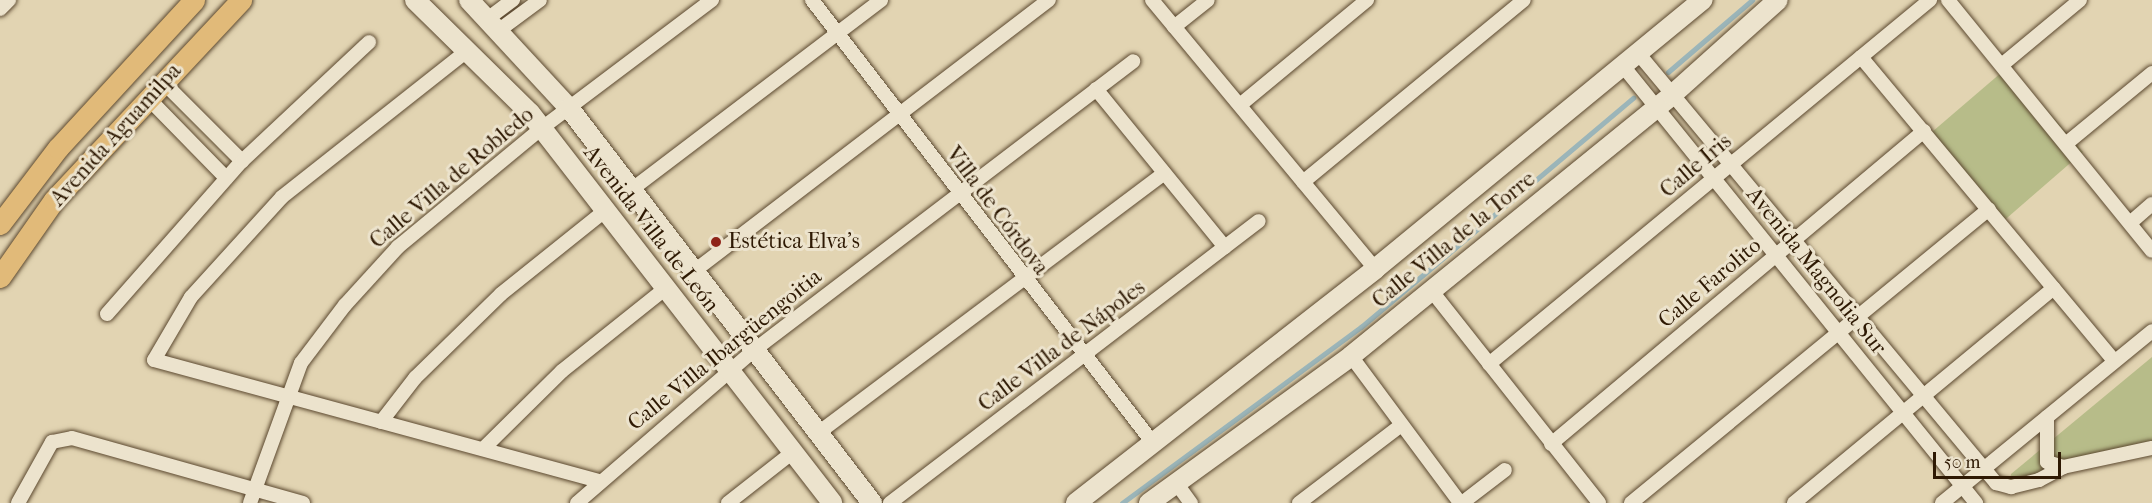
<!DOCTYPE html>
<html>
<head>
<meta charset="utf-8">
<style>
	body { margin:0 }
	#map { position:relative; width:2152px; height:503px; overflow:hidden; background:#e2d4b2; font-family:"IM FELL French Canon",serif }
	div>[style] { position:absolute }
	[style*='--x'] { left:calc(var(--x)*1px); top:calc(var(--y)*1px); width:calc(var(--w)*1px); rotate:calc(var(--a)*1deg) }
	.green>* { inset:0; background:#b7bc89 }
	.stream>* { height:5px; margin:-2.5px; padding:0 2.5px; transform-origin:2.5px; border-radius:2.5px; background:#9bb5b9 }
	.roads { filter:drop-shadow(0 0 2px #5b482f) drop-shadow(0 0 2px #5b482f) }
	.street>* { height:14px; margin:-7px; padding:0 7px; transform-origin:7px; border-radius:7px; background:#ece3cd }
	.secondary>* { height:20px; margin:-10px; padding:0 10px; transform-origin:10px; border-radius:10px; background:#ece3cd }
	.primary>* { height:21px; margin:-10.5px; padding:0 10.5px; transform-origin:10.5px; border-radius:10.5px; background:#e1ba79 }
	.dots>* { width:16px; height:16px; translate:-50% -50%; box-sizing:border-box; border:3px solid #ece3cd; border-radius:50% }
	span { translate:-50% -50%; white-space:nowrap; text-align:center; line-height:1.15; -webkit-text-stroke:6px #ece3cd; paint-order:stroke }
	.street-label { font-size:22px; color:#2e1903 }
	.poi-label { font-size:22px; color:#2e1903 }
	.left { translate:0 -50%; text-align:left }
	.scale { position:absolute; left:1933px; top:452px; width:128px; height:27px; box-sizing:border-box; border:3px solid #2e1903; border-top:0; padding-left:8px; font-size:18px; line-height:21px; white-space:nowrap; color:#2e1903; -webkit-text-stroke:4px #ece3cd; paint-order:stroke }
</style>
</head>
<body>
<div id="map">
	<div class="green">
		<i style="clip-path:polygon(2009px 66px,2083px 152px,2000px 224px,1925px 138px)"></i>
		<i style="clip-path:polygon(2152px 357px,2152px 442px,2052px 475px,2010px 481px,2011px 474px)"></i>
	</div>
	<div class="stream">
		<i style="--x:1668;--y:72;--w:111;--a:-40.6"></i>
		<i style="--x:1122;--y:503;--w:297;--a:-36.4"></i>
		<i style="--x:1361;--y:327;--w:356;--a:-40.1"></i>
	</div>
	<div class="roads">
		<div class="street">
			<i style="--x:812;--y:0;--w:559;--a:52.41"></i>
			<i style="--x:1152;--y:0;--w:349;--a:50.3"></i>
			<i style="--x:1948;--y:0;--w:323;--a:50.9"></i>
			<i style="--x:0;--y:9;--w:13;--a:-45"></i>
			<i style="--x:486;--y:20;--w:34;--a:-37"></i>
			<i style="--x:1174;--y:27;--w:43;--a:-38.5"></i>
			<i style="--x:498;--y:31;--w:52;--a:-36.4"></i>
			<i style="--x:468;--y:50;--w:237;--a:141.7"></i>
			<i style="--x:282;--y:197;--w:135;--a:132.3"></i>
			<i style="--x:191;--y:297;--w:73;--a:120.4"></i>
			<i style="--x:154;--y:360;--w:462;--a:15.2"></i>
			<i style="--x:1638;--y:53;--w:560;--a:50.22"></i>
			<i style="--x:1996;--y:483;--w:16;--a:15"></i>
			<i style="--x:2011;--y:487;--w:29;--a:-14"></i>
			<i style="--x:2039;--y:480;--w:27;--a:-28"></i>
			<i style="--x:2063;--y:467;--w:91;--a:-12.1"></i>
			<i style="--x:1861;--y:57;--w:396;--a:50.2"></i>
			<i style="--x:2003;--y:64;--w:100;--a:-39.7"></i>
			<i style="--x:1623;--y:66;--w:562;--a:51.07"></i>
			<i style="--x:163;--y:82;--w:112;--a:45"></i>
			<i style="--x:1096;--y:89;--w:204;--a:50.8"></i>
			<i style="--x:148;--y:98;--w:112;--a:45.7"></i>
			<i style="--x:1240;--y:105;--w:165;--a:-39.6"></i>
			<i style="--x:2067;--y:143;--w:110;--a:-39.5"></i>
			<i style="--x:1303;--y:182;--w:286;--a:-39.5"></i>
			<i style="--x:631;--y:190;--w:314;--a:-37.2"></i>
			<i style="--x:2130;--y:223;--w:29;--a:-41"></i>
			<i style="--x:693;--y:272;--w:448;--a:-37.4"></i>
			<i style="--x:1431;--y:290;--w:271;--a:51.7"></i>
			<i style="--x:107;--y:314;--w:204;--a:-48.6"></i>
			<i style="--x:242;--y:161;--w:174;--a:-43.1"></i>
			<i style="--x:1351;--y:356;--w:183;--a:53.4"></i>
			<i style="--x:1489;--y:364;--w:572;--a:-39.54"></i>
			<i style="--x:2047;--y:417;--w:45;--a:90"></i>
			<i style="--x:2047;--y:462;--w:17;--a:17"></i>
			<i style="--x:381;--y:422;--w:56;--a:-52.3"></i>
			<i style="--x:415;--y:378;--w:120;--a:-44.3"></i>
			<i style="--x:501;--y:294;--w:134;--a:-38.7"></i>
			<i style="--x:817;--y:434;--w:434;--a:-36.9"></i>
			<i style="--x:1551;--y:444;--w:487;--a:-40"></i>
			<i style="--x:483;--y:449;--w:111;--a:-44.6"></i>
			<i style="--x:562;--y:371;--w:133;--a:-38.6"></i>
			<i style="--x:1177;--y:484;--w:24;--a:54"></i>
			<i style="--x:18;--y:503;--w:70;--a:-60.9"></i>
			<i style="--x:52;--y:442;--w:20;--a:-11"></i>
			<i style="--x:72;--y:438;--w:240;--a:15.7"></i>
			<i style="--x:250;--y:503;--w:149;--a:-70"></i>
			<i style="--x:301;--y:363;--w:73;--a:-52.8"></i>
			<i style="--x:345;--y:305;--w:79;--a:-47.6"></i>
			<i style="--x:398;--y:247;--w:187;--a:-39.6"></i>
			<i style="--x:542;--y:128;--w:213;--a:-37"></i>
			<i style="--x:577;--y:503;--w:233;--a:-40.8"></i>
			<i style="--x:753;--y:351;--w:478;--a:-37.3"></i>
			<i style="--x:728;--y:503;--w:83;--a:-38.1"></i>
			<i style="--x:890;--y:503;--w:464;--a:-37.4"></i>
			<i style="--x:1299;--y:503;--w:127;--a:-37.3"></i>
			<i style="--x:1462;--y:503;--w:54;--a:-37.5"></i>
			<i style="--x:1631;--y:503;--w:463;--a:-39.4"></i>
			<i style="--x:1794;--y:503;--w:337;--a:-39.6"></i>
			<i style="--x:1942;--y:503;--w:271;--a:-39.3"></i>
		</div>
		<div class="secondary">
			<i style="--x:415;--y:0;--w:161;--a:44.5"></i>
			<i style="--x:530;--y:113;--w:493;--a:52.2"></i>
			<i style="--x:469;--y:0;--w:147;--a:47.2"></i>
			<i style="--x:569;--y:108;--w:498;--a:52.5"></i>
			<i style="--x:1076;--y:503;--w:380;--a:-38"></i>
			<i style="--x:1375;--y:269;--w:424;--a:-39.4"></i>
			<i style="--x:1149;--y:503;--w:250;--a:-36"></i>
			<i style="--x:1351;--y:356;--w:414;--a:-39.1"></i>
			<i style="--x:1672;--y:95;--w:142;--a:-41.9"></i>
		</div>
		<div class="primary">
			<i style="--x:0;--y:224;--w:96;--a:-52.7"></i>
			<i style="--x:58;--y:148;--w:201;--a:-47.4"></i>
			<i style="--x:0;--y:277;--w:94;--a:-55"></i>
			<i style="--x:54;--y:200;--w:274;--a:-46.9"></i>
		</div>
	</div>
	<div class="dots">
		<i style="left:716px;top:242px;background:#8f2418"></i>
	</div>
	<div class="street-label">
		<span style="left:116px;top:135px;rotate:-48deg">Avenida Aguamilpa</span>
		<span style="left:1696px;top:166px;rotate:-40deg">Calle Iris</span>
		<span style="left:452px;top:178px;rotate:-40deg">Calle Villa de Robledo</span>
		<span style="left:997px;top:211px;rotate:53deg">Villa de Córdova</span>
		<span style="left:651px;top:229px;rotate:52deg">Avenida Villa de León</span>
		<span style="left:1454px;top:240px;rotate:-39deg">Calle Villa de la Torre</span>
		<span style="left:1816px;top:271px;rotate:51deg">Avenida Magnolia Sur</span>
		<span style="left:1710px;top:283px;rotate:-40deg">Calle Farolito</span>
		<span style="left:1062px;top:346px;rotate:-37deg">Calle Villa de Nápoles</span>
		<span style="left:725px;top:350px;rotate:-39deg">Calle Villa Ibargüengoitia</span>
	</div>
	<div class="poi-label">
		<span class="left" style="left:728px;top:242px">Estética Elva’s</span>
	</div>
	<div class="scale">50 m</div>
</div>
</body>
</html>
